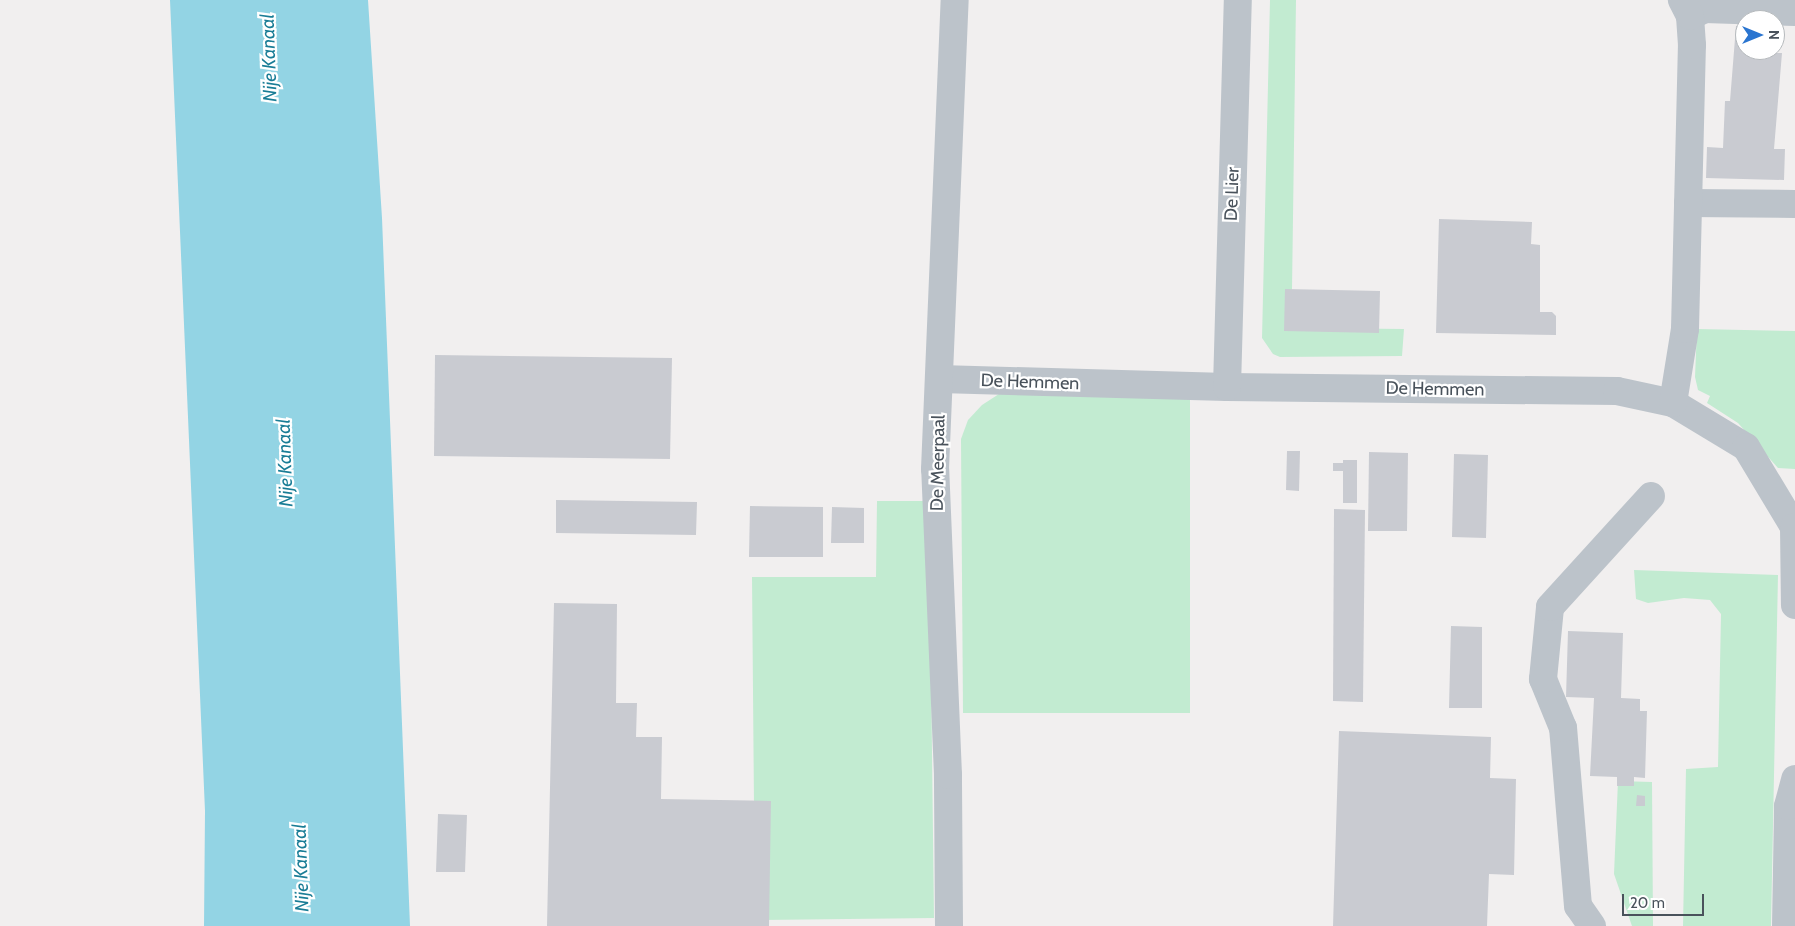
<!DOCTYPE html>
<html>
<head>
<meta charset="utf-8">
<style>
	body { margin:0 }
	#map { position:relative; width:1795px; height:926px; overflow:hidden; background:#f1efef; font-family:Cabin,sans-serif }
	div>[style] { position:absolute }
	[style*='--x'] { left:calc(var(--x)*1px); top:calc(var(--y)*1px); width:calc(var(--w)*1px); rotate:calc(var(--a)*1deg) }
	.green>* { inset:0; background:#c2ebd1 }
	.water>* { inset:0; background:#93d4e4 }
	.building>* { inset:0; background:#c9cbd1 }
	.minor>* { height:28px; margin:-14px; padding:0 14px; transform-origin:14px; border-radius:14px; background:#bcc3ca }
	span { translate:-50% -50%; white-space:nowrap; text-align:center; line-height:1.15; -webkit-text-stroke:4.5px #fff; paint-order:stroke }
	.street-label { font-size:18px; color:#49525b }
	.water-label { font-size:19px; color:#1a7d96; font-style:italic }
	.north { position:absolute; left:1735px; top:10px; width:50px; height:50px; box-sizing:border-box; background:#fff; border:1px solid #b6babd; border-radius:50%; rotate:90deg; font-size:14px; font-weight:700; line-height:20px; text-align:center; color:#49525b }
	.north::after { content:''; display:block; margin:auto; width:18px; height:22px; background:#2a75d0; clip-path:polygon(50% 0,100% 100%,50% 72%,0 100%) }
	.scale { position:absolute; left:1622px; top:894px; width:82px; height:22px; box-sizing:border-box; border:2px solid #49525b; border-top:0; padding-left:6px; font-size:15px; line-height:18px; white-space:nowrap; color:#49525b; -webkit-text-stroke:4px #fff; paint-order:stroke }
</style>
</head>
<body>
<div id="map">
	<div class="green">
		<i style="clip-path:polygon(1270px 0,1296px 0,1292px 290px,1310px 328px,1404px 329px,1402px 356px,1280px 357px,1273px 354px,1262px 338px)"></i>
		<i style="clip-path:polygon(1697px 329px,1795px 331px,1795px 469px,1778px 468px,1738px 423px,1707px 403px,1710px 396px,1698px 390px,1695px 377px)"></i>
		<i style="clip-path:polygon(1190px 390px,1190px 713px,963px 713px,961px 439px,968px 420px,982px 405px,999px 394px)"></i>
		<i style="clip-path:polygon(877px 501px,929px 501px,934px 918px,755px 920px,752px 577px,876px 577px)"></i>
		<i style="clip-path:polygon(1634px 570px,1778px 575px,1771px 926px,1683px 926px,1686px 769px,1718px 767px,1721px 614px,1710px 600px,1684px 598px,1648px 603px,1636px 599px)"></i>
		<i style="clip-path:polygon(1618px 781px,1652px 782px,1653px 926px,1632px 926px,1614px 874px)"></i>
	</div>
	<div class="water">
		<i style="clip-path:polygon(170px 0,368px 0,382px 218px,410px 926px,204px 926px,205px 811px)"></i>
	</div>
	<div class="building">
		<i style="clip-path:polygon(1736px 26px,1745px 26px,1745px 50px,1775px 50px,1775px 27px,1778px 27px,1777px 53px,1782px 53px,1774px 149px,1785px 149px,1784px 180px,1706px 178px,1707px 147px,1723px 148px,1725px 101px,1730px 101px)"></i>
		<i style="clip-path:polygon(1439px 219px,1532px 222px,1531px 244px,1540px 245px,1540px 312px,1552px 312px,1556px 316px,1556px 335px,1436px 333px)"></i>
		<i style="clip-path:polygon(1285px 289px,1380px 291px,1379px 333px,1284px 331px)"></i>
		<i style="clip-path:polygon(435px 355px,672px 358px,670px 459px,434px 456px)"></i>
		<i style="clip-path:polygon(1287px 451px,1300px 451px,1299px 491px,1286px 490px)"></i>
		<i style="clip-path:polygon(1369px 452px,1408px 453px,1407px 531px,1368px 531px)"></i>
		<i style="clip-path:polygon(1454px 454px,1488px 455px,1486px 538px,1452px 537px)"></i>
		<i style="clip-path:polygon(1343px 460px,1357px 460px,1357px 503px,1343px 503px,1343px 471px,1333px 471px,1333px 463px,1343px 463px)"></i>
		<i style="clip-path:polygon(556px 500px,697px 502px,696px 535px,556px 533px)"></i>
		<i style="clip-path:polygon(750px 506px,823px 507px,823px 557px,749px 557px)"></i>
		<i style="clip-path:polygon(832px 507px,864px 508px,864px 543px,831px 543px)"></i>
		<i style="clip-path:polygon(1334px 509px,1365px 510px,1363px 702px,1333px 701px)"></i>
		<i style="clip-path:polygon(554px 603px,617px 604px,616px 703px,637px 703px,636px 737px,662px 737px,661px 799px,771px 801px,769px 926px,547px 926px)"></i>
		<i style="clip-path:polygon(1451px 626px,1482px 627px,1482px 708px,1449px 708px)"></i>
		<i style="clip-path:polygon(1568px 631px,1623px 633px,1621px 698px,1640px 699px,1640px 711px,1647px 711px,1645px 778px,1634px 777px,1634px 786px,1617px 786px,1617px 777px,1590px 776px,1594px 698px,1566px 697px)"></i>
		<i style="clip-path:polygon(1339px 731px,1491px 737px,1490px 778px,1516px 779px,1514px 875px,1489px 874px,1487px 926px,1333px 926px)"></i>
		<i style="clip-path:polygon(1637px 795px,1645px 796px,1645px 806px,1636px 806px)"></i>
		<i style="clip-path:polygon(438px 814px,467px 815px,465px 872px,436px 872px)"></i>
	</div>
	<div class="minor">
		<i style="--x:1690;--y:16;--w:17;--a:-25"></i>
		<i style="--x:1705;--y:9;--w:90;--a:1.9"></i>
		<i style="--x:1688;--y:203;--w:107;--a:0.5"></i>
		<i style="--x:940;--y:379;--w:287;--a:1.6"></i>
		<i style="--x:1227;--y:387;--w:390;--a:0.6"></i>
		<i style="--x:1617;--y:391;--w:57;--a:12.1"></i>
		<i style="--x:1673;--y:403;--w:85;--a:31.1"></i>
		<i style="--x:1746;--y:447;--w:93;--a:59"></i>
		<i style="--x:1794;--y:527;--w:78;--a:89.3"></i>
		<i style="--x:1227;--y:387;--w:387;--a:-88.4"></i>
		<i style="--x:1673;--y:403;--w:75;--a:-80.8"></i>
		<i style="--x:1685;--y:329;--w:284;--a:-88.6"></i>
		<i style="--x:1692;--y:45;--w:29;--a:-94"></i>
		<i style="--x:1690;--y:16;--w:18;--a:-117"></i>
		<i style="--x:949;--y:926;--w:151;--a:-90.4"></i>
		<i style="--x:948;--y:775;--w:306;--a:-92.4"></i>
		<i style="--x:935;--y:469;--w:469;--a:-87.6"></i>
		<i style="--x:1592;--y:926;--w:24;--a:-125"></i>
		<i style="--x:1578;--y:906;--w:179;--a:-94.8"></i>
		<i style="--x:1563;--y:728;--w:53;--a:-112.2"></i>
		<i style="--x:1543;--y:679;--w:72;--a:-84.4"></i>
		<i style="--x:1550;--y:607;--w:150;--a:-47.7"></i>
		<i style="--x:1786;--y:926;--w:120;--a:-89"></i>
		<i style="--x:1788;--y:806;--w:28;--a:-75"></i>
	</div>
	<div class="street-label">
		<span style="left:1232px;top:194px;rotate:-88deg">De Lier</span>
		<span style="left:1030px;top:382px;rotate:2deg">De Hemmen</span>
		<span style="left:1435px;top:389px;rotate:1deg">De Hemmen</span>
		<span style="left:938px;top:463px;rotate:-89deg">De Meerpaal</span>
	</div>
	<div class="water-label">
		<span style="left:269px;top:58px;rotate:-92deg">Nije Kanaal</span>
		<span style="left:285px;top:463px;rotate:-92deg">Nije Kanaal</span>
		<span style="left:301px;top:868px;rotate:-92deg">Nije Kanaal</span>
	</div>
	<div class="north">N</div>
	<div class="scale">20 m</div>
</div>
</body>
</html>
